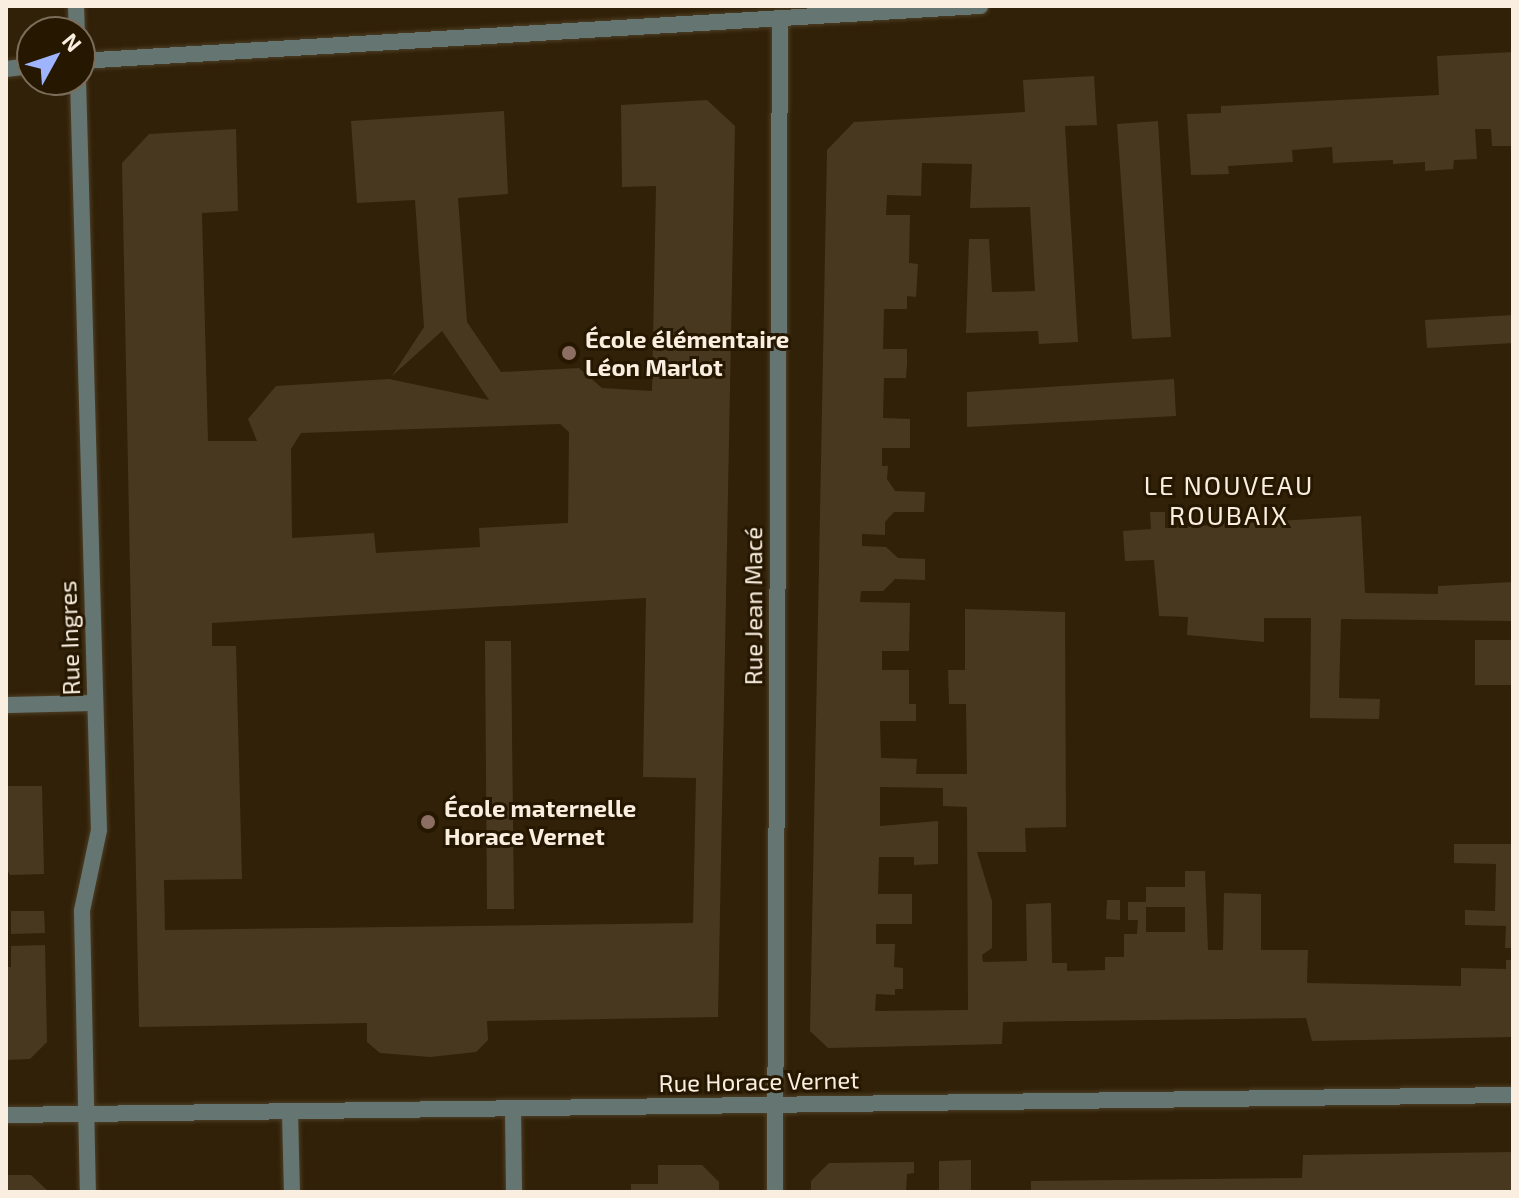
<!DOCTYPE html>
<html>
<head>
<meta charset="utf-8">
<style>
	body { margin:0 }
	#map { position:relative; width:1519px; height:1198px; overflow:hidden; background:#312108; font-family:"Exo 2",sans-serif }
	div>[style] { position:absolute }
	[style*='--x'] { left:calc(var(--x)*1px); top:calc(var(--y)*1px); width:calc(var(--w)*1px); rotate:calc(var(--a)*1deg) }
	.building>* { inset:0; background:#493820 }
	.roads { filter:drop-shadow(0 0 2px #4d3e26) drop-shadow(0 0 2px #4d3e26) }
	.service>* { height:16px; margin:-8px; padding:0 8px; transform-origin:8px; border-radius:8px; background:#657672 }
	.minor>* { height:16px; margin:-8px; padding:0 8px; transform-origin:8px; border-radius:8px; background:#657672 }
	.tertiary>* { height:16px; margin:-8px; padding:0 8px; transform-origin:8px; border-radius:8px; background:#657672 }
	.dots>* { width:22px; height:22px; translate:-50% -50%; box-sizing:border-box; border:4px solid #261701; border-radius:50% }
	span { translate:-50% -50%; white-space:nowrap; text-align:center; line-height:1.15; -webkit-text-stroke:6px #261701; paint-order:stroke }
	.poi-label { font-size:24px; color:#f9eedf; font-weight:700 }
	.left { translate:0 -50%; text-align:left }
	.street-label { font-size:24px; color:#f9eedf }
	.neighbourhood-label { font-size:26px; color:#f9eedf; letter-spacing:2px }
	.frame { position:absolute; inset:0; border:8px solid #f9eedf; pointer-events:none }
	.north { position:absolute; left:16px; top:16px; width:80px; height:80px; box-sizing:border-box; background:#261701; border:2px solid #7a6d5a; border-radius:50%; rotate:50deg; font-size:22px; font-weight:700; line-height:32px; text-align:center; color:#f9eedf }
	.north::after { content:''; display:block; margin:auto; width:28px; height:36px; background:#9eb4fd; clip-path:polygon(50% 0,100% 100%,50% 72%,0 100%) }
</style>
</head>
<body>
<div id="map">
	<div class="building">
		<i style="clip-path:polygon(1513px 52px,1513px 146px,1492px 146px,1491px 129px,1475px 129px,1477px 159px,1454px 160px,1453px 169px,1425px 171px,1425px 162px,1393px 164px,1393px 160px,1333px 163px,1332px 147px,1292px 150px,1293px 162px,1228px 166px,1229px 174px,1191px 175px,1187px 114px,1221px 113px,1221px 106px,1439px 95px,1437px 56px)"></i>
		<i style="clip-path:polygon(evenodd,1094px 76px,1097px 125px,1065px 126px,1078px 342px,1039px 344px,1038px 331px,966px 333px,969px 239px,989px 239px,992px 292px,1035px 291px,1030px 207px,970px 208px,972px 164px,922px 163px,921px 196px,887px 195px,886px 215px,910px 215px,909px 263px,918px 264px,916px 297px,907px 296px,907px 309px,884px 309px,883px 349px,907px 349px,907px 364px,906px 378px,884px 378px,883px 418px,910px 419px,910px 448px,882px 448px,882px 466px,888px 466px,887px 479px,895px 491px,925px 492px,924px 512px,894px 512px,885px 522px,885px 535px,862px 534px,862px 546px,886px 547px,898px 558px,925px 559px,925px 580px,895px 579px,883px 591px,861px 591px,860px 602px,910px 603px,909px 651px,882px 651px,882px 670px,909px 670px,909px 704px,916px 704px,916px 721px,880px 721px,881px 758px,917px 759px,916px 774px,967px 774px,966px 704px,949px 704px,948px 670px,965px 670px,965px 609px,1065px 612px,1066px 827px,1025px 828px,1026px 852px,977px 852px,992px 901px,992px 948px,982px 955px,983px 962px,1027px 961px,1026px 904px,1051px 903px,1052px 963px,1067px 963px,1067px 971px,1105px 970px,1105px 957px,1124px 957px,1124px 934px,1137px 934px,1138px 920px,1128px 920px,1128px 902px,1146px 902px,1146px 887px,1185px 887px,1185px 871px,1205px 871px,1208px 950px,1223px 950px,1224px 893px,1261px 894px,1261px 950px,1308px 950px,1307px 983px,1461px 986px,1461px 968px,1506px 969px,1506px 960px,1513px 960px,1513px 1037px,1312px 1041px,1306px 1018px,1003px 1022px,1002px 1044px,828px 1048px,810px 1031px,827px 150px,854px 122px,1025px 112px,1023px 80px,1094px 76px,880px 787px,943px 788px,943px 806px,967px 807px,968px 1010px,875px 1011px,876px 994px,895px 995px,895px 989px,903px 989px,903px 968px,894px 967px,895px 944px,876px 944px,876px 924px,912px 924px,912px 894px,878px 894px,879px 857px,914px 857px,914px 865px,938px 864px,938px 821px,880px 826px,880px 787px,1094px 76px,1146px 907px,1185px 907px,1185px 932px,1146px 932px,1146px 907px)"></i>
		<i style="clip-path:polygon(evenodd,707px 100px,735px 126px,718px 1017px,487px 1021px,488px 1040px,476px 1052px,430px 1057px,380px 1053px,367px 1042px,367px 1023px,139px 1027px,122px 163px,149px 134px,236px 129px,238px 211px,202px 213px,208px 441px,257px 441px,248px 419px,276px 386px,389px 379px,489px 400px,442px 331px,392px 376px,424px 327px,415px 200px,357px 203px,351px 121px,504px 111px,508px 194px,458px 198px,467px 322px,501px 372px,579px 368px,602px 388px,652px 391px,656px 186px,622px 187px,621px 105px,707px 100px,560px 424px,569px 432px,568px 523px,479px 528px,480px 547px,376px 553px,374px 533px,292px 538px,291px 449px,301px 433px,560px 424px,707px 100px,646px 598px,643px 777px,696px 778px,693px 923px,165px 930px,164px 880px,242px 879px,236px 646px,212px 646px,212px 623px,646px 598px)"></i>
		<i style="clip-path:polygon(1158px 121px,1171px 337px,1132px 339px,1117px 124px)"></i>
		<i style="clip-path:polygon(1513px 315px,1513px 343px,1427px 348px,1425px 320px)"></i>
		<i style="clip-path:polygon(1174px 379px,1176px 416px,967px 427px,967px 392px)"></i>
		<i style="clip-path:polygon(1150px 512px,1165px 512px,1165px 528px,1361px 516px,1365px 593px,1438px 594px,1438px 586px,1513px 582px,1513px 621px,1341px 619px,1339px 698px,1380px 699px,1379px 719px,1310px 718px,1311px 618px,1264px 618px,1264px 642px,1187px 635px,1188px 617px,1159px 616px,1154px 560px,1125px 561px,1123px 531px,1151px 529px)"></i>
		<i style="clip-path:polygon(1475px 640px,1513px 640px,1513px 685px,1475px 685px)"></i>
		<i style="clip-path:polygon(485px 641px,511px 641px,514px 909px,487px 909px)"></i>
		<i style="clip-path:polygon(6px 786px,42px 786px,44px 874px,10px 875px,6px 868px)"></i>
		<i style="clip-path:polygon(1454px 844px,1513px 844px,1513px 948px,1505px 948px,1506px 926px,1465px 925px,1465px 910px,1495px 911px,1496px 864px,1454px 863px)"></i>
		<i style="clip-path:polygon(1107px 900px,1120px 900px,1120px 920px,1106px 919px)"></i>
		<i style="clip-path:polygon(11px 911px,44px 911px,45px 933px,11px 934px)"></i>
		<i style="clip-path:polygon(45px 945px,47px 1042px,30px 1059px,6px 1060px,6px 967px,11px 967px,11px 946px)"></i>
		<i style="clip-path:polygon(1513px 1152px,1513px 1192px,1031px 1192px,1031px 1181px,1302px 1178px,1303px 1155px)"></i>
		<i style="clip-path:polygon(971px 1160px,971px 1192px,939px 1192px,939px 1161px)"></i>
		<i style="clip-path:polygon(914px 1162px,914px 1173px,907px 1174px,906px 1192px,811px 1192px,811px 1181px,829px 1163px)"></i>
		<i style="clip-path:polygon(658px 1165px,702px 1165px,719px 1182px,719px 1192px,631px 1192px,631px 1184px,658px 1184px)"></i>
		<i style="clip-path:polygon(6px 1175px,31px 1175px,49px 1192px,6px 1192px)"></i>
	</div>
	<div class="roads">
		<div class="service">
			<i style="--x:290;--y:1112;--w:80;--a:88.6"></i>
		</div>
		<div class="minor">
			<i style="--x:76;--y:6;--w:26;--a:88"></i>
			<i style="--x:78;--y:80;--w:750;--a:88.4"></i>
			<i style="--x:99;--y:830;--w:83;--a:101.9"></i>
			<i style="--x:82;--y:911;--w:281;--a:88.8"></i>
			<i style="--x:6;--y:705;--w:89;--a:-1.3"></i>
			<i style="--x:513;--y:1108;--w:84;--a:89.3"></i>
			<i style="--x:6;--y:1115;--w:1507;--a:-0.76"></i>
			<i style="--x:775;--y:1192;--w:1172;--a:-89.76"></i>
		</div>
		<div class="tertiary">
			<i style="--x:80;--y:61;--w:902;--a:-3.5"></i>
			<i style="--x:6;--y:69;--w:26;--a:-7"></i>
		</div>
	</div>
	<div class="dots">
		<i style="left:569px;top:353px;background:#8d6e63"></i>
		<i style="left:428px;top:822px;background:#8d6e63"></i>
	</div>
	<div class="poi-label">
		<span class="left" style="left:585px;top:353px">École élémentaire<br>Léon Marlot</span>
		<span class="left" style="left:444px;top:822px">École maternelle<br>Horace Vernet</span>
	</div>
	<div class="street-label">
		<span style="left:753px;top:606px;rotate:-90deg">Rue Jean Macé</span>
		<span style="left:69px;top:638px;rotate:-92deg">Rue Ingres</span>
		<span style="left:759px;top:1081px;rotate:-1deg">Rue Horace Vernet</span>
	</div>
	<div class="neighbourhood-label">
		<span style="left:1229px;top:500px">LE NOUVEAU<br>ROUBAIX</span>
	</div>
	<div class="frame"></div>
	<div class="north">N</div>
</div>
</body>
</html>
